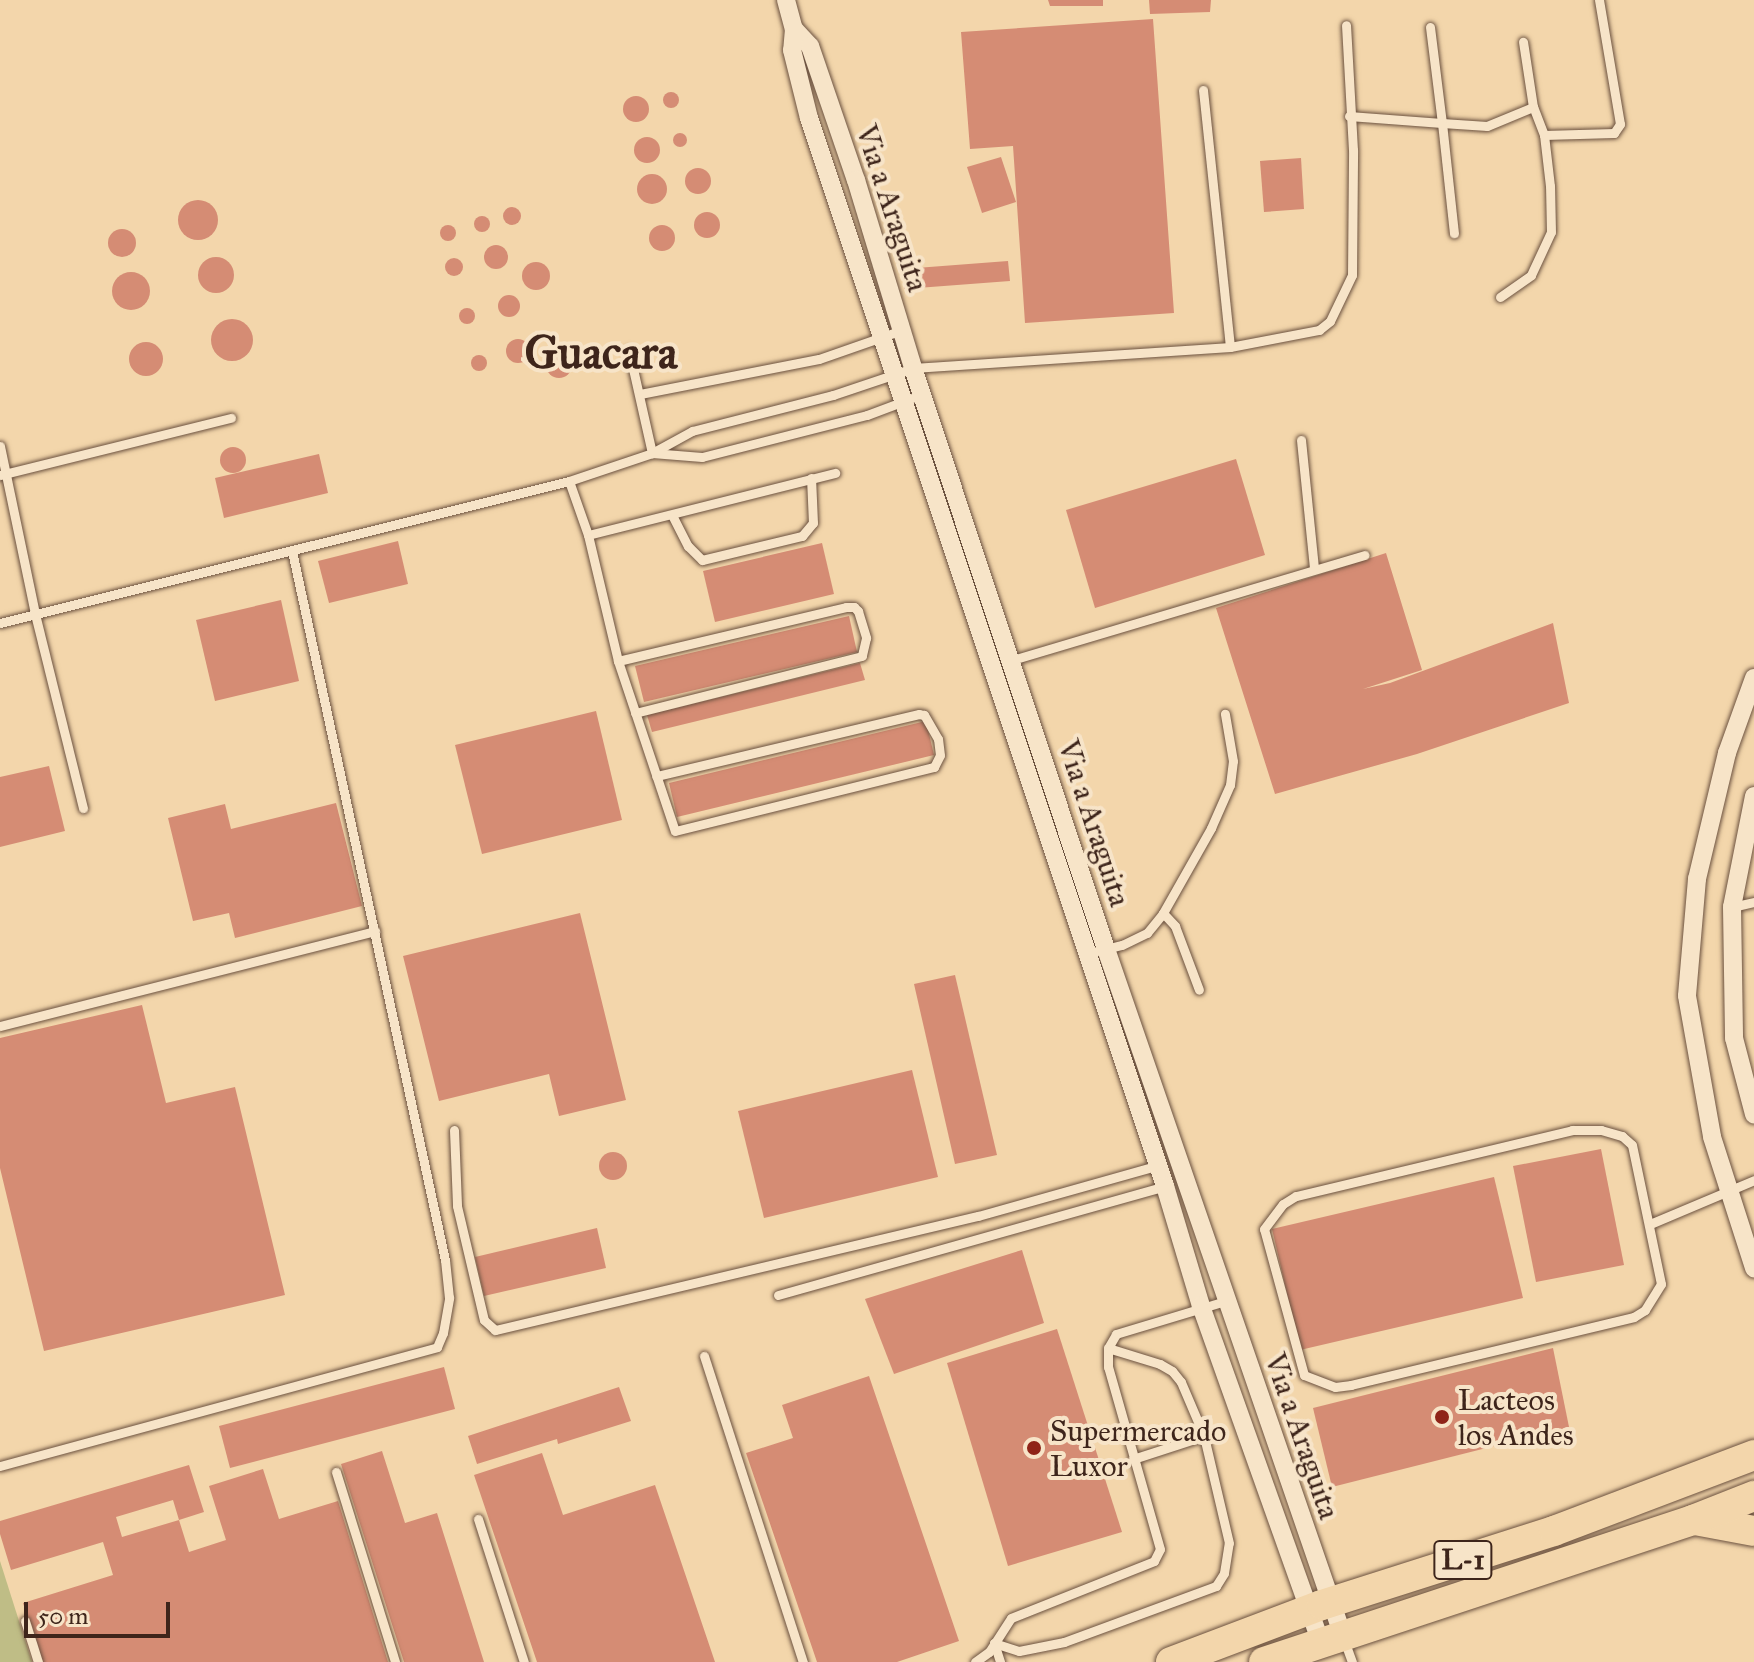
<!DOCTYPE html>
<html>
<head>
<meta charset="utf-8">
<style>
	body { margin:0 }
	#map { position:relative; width:1754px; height:1662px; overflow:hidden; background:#f3d6ab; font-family:"IM FELL Great Primer",serif }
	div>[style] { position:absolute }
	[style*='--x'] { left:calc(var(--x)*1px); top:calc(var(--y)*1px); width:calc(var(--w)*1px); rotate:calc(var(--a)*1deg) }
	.green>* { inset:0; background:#bfbd86 }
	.building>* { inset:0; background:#d58c74 }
	.round { border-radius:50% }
	.roads { filter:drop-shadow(0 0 2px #6b513f) drop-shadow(0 0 2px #6b513f) }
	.service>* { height:9px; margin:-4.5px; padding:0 4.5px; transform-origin:4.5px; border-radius:4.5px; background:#f7e4c8 }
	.minor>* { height:18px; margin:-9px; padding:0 9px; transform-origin:9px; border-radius:9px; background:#f7e4c8 }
	.primary>* { height:30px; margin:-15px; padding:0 15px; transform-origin:15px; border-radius:15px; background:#f3d6ab }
	.dots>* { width:22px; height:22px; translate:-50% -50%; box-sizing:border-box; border:4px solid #f7e4c8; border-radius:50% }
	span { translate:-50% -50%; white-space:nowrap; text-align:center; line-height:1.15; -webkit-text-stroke:8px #f7e4c8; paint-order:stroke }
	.shield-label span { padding:2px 6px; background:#f7e4c8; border:2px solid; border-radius:6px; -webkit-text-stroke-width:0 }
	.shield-label { font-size:28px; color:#3e251b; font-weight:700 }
	.street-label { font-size:30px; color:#3e251b }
	.poi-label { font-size:30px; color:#3e251b }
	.left { translate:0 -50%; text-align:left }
	.town-label { font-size:46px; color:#3e251b; font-weight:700 }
	.scale { position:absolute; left:24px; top:1602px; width:146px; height:36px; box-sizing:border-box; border:4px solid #3e251b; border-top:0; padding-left:10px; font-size:24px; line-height:28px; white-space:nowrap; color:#3e251b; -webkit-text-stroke:6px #f7e4c8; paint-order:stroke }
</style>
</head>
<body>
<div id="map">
	<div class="green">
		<i style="clip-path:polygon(0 1561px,32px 1662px,0 1662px)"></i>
	</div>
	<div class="building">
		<i style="clip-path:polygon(1048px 0,1103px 0,1103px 6px,1050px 6px)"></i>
		<i style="clip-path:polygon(1149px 0,1211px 0,1210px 12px,1150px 14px)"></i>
		<i style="clip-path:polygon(1153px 19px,1174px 313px,1025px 323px,1013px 146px,970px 149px,961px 32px)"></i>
		<i class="round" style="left:663px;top:92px;width:16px;height:16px"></i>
		<i class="round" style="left:623px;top:96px;width:26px;height:26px"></i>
		<i class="round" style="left:673px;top:133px;width:14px;height:14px"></i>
		<i class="round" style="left:634px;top:137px;width:26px;height:26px"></i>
		<i style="clip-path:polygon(1001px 157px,1016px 202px,982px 213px,967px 167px)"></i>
		<i style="clip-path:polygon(1301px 158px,1304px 209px,1264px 212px,1260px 161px)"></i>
		<i class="round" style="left:685px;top:168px;width:26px;height:26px"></i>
		<i class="round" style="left:637px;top:174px;width:30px;height:30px"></i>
		<i class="round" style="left:178px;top:200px;width:40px;height:40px"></i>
		<i class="round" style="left:503px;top:207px;width:18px;height:18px"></i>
		<i class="round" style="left:694px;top:212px;width:26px;height:26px"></i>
		<i class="round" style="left:474px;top:216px;width:16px;height:16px"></i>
		<i class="round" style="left:649px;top:225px;width:26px;height:26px"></i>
		<i class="round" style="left:440px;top:225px;width:16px;height:16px"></i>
		<i class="round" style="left:108px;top:229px;width:28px;height:28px"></i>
		<i class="round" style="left:484px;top:245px;width:24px;height:24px"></i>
		<i class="round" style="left:198px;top:257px;width:36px;height:36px"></i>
		<i class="round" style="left:445px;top:258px;width:18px;height:18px"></i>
		<i style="clip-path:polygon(1008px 261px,1010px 281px,904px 289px,903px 269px)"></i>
		<i class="round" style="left:522px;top:262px;width:28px;height:28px"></i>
		<i class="round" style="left:112px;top:272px;width:38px;height:38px"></i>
		<i class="round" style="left:498px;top:295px;width:22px;height:22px"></i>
		<i class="round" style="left:459px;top:308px;width:16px;height:16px"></i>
		<i class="round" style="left:211px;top:319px;width:42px;height:42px"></i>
		<i class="round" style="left:506px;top:339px;width:24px;height:24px"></i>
		<i class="round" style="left:129px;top:342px;width:34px;height:34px"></i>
		<i class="round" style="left:546px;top:352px;width:26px;height:26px"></i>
		<i class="round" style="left:471px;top:355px;width:16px;height:16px"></i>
		<i class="round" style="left:220px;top:447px;width:26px;height:26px"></i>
		<i style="clip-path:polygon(319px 454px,328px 493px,224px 518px,215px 478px)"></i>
		<i style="clip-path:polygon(1236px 459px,1265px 555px,1095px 608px,1066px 510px)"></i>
		<i style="clip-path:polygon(398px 541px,408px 584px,329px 603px,318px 561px)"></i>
		<i style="clip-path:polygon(822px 543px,834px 594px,715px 622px,703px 571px)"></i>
		<i style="clip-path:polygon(1386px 553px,1422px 670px,1363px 689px,1390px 683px,1553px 623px,1569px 703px,1417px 754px,1275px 794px,1216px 608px)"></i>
		<i style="clip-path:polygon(281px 600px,299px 681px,215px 701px,196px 620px)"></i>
		<i style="clip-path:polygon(849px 616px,857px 652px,644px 702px,635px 666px)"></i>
		<i style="clip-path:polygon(860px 663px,865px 680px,652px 732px,647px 715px)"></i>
		<i style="clip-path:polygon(596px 711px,622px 820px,482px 854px,455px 745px)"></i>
		<i style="clip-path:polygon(926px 721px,934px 755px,677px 817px,669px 783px)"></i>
		<i style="clip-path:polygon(49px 766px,65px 831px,0 847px,0 777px)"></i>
		<i style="clip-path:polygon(336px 803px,362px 906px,235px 938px,229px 913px,193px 921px,168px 818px,225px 804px,231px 829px)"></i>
		<i style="clip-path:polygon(580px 913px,626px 1100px,559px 1116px,549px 1074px,439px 1101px,403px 956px)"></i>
		<i style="clip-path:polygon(955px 975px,997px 1155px,955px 1164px,914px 984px)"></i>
		<i style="clip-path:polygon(142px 1005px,166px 1103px,235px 1087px,285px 1295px,44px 1351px,0 1168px,0 1038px)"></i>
		<i style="clip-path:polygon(912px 1070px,938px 1177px,764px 1218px,738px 1111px)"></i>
		<i style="clip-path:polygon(1601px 1149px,1624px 1265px,1536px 1282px,1513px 1166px)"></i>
		<i class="round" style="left:599px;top:1152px;width:28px;height:28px"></i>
		<i style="clip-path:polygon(1494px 1177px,1523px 1298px,1300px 1350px,1272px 1229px)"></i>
		<i style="clip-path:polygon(597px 1228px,606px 1268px,484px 1296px,475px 1257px)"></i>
		<i style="clip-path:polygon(1022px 1250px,1044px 1323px,894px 1374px,865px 1299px)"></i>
		<i style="clip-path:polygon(1057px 1329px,1122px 1532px,1008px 1566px,947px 1363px)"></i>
		<i style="clip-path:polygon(1553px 1348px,1569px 1427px,1332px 1487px,1313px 1408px)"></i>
		<i style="clip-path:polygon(444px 1367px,455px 1409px,230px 1468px,219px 1426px)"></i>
		<i style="clip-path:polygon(869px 1376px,959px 1641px,897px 1662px,817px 1662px,746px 1453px,793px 1438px,782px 1405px)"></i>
		<i style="clip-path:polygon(619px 1387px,631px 1421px,558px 1444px,557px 1439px,477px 1464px,468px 1436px)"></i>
		<i style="clip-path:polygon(382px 1451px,405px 1523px,437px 1513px,484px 1662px,404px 1662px,341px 1464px)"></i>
		<i style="clip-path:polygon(542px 1453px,563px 1515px,655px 1485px,715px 1662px,537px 1662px,474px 1475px)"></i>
		<i style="clip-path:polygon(189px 1465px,204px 1512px,179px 1520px,173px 1500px,116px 1517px,122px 1537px,179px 1520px,189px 1552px,226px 1540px,209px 1486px,263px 1469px,279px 1519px,338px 1501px,388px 1662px,42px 1662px,23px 1603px,113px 1575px,103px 1542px,11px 1570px,0 1534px,0 1521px)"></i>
	</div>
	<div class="roads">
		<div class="service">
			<i style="--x:1430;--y:27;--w:97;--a:82.9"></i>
			<i style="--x:1442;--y:123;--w:45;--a:3.8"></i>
			<i style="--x:1487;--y:126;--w:50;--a:-22.4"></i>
			<i style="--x:1533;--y:107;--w:66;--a:-98.7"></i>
			<i style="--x:1203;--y:90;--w:258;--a:84"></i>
			<i style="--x:1349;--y:116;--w:93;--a:4.3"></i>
			<i style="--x:1442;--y:123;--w:111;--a:83.8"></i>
			<i style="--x:1544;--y:135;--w:70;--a:-1.6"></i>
			<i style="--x:1614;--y:133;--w:11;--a:-56"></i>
			<i style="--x:1620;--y:124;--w:126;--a:-99.6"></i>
			<i style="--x:1500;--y:297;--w:38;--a:-35"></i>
			<i style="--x:1531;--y:275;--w:47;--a:-65.1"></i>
			<i style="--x:1551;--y:232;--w:46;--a:-91.2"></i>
			<i style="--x:1550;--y:186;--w:51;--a:-96.7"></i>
			<i style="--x:1544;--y:135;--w:30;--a:-111"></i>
			<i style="--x:629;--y:351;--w:105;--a:77.3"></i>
			<i style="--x:640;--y:394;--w:182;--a:-11.1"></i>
			<i style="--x:819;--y:359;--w:88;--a:-19.3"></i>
			<i style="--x:1301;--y:440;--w:129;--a:84.2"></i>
			<i style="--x:0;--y:446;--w:172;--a:78.2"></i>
			<i style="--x:35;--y:614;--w:200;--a:76.1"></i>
			<i style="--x:652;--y:453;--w:50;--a:4.6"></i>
			<i style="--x:702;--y:457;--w:170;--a:-14.3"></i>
			<i style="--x:867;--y:415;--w:60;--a:-20.6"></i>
			<i style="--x:0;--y:475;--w:238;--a:-13.9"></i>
			<i style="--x:569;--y:481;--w:57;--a:70.6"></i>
			<i style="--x:588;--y:535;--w:130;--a:76.6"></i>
			<i style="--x:618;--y:661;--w:179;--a:71.5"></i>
			<i style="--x:675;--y:831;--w:267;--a:-13.9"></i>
			<i style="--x:934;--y:767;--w:13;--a:-63"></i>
			<i style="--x:940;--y:755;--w:16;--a:-97"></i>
			<i style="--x:938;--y:739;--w:28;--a:-120"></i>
			<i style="--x:924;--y:715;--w:5;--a:-169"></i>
			<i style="--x:919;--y:714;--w:270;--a:166.7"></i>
			<i style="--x:672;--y:515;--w:35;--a:63"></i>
			<i style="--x:688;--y:546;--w:20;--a:45"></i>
			<i style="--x:702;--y:560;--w:103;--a:-13.5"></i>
			<i style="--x:802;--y:536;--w:17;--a:-50"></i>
			<i style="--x:813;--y:523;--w:45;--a:-92.5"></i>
			<i style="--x:588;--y:535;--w:255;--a:-14.1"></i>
			<i style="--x:0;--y:623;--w:586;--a:-14.01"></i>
			<i style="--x:569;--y:481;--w:88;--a:-18.6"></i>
			<i style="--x:652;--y:453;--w:46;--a:-28.8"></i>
			<i style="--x:692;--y:431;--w:146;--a:-14.3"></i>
			<i style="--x:833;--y:395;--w:84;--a:-18.6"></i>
			<i style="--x:913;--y:368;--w:318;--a:-3.8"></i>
			<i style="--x:1230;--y:347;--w:91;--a:-10.8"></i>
			<i style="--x:1319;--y:330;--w:14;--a:-39"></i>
			<i style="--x:1330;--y:321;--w:51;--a:-64.4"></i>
			<i style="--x:1352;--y:275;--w:125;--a:-89.5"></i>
			<i style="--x:1353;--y:150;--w:125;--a:-93.2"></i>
			<i style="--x:618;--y:661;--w:234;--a:-13.3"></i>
			<i style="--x:846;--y:607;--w:8;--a:0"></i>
			<i style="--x:854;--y:607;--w:6;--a:45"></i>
			<i style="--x:858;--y:611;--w:28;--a:73"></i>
			<i style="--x:866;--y:638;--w:18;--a:103"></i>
			<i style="--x:862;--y:656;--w:234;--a:165.9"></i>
			<i style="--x:1009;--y:661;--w:371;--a:-16.6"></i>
			<i style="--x:1732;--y:907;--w:23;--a:-13"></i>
			<i style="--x:1163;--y:913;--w:18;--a:47"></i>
			<i style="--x:1175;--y:926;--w:68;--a:69.4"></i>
			<i style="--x:1085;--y:954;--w:38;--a:-14"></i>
			<i style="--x:1122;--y:945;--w:28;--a:-26"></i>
			<i style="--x:1147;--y:933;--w:26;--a:-51"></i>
			<i style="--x:1163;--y:913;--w:98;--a:-60.5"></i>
			<i style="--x:1211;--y:828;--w:47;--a:-66.2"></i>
			<i style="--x:1230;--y:785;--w:24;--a:-83"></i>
			<i style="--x:1233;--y:761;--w:48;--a:-99.7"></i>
			<i style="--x:0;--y:1026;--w:387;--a:-14.2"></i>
			<i style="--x:454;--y:1130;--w:76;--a:87.7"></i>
			<i style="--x:457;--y:1206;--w:117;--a:76.7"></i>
			<i style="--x:484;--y:1320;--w:15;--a:42"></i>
			<i style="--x:495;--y:1330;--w:496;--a:-13.3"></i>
			<i style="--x:978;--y:1216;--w:188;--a:-15.7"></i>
			<i style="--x:1572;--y:1130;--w:29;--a:0"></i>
			<i style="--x:1601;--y:1130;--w:22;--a:16"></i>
			<i style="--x:1622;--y:1136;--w:13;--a:42"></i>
			<i style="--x:1632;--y:1145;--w:142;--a:78.2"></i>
			<i style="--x:1661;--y:1284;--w:31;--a:122"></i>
			<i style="--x:1645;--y:1310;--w:13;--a:148"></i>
			<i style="--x:1634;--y:1317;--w:291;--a:166.5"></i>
			<i style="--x:1351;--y:1385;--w:16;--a:173"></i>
			<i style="--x:1335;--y:1387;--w:33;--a:-159"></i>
			<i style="--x:1304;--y:1375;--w:151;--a:-105.3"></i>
			<i style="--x:1264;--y:1229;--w:31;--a:-53"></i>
			<i style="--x:1283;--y:1204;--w:15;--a:-32"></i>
			<i style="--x:1296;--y:1196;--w:284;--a:-13.4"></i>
			<i style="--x:1650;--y:1224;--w:113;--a:-22.9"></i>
			<i style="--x:778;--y:1295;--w:404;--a:-15.7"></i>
			<i style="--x:704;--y:1356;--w:322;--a:72.1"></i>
			<i style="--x:1133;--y:1459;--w:75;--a:-17.9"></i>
			<i style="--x:0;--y:1466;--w:453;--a:-15.2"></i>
			<i style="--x:437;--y:1347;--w:15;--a:-67"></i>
			<i style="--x:443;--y:1333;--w:36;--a:-80"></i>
			<i style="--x:449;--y:1298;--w:38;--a:-96"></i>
			<i style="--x:445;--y:1260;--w:725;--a:-102.18"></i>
			<i style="--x:336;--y:1472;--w:199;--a:72.7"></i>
			<i style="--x:478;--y:1519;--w:150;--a:72.2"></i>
			<i style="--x:25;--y:1621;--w:43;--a:72.4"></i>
			<i style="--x:1344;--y:1640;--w:23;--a:70"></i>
			<i style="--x:994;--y:1643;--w:26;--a:18"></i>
			<i style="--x:1019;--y:1651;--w:46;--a:-11.3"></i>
			<i style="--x:1064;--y:1642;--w:162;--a:-20.2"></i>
			<i style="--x:1216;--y:1586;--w:15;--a:-58"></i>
			<i style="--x:1224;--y:1573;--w:30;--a:-81"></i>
			<i style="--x:1229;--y:1543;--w:110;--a:-103.2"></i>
			<i style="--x:1204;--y:1436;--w:59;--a:-113.1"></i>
			<i style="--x:1181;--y:1382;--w:14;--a:-129"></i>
			<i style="--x:1172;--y:1371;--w:14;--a:-150"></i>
			<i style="--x:1160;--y:1364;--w:54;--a:-162.9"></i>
			<i style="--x:994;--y:1643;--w:20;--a:72"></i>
			<i style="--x:975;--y:1662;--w:17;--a:-36"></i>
			<i style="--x:989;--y:1652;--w:40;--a:-57.1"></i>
			<i style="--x:1011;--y:1618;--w:154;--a:-21.7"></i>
			<i style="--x:1154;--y:1561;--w:13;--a:-63"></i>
			<i style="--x:1160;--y:1549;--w:189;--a:-105.9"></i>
			<i style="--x:1108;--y:1367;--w:19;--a:-90"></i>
			<i style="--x:1108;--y:1348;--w:16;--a:-60"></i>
			<i style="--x:1116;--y:1334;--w:114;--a:-16.8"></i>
		</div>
		<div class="minor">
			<i style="--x:786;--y:0;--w:30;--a:75"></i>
			<i style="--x:794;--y:29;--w:21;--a:95"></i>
			<i style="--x:792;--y:50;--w:70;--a:76"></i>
			<i style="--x:809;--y:118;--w:1126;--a:71.57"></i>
			<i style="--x:1165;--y:1186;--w:125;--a:73.3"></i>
			<i style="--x:1201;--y:1306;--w:358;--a:70.4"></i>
			<i style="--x:794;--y:29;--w:23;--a:47"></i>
			<i style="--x:810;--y:46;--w:142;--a:71.1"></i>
			<i style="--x:856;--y:180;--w:196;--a:73.1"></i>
			<i style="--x:913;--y:368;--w:612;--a:71.62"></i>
			<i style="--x:1106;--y:949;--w:727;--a:70.97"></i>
			<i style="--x:1754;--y:678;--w:80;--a:109.8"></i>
			<i style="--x:1727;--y:753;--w:130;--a:103.4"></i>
			<i style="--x:1697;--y:879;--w:117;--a:94.9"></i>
			<i style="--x:1687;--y:996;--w:143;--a:79.9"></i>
			<i style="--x:1712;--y:1137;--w:138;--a:72.2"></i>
			<i style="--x:1754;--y:796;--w:113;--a:101.2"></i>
			<i style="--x:1732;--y:907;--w:131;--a:89.1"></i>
			<i style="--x:1734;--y:1038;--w:79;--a:75.3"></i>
		</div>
		<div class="primary">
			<i style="--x:1695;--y:1520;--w:60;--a:10.6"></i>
			<i style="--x:1171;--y:1662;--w:161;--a:-20.7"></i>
			<i style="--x:1322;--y:1605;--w:244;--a:-17.7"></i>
			<i style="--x:1554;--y:1531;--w:214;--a:-20.8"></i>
			<i style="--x:1264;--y:1662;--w:452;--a:-18.3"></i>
			<i style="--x:1693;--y:1520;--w:66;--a:-21.5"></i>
		</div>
	</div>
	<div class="dots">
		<i style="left:1442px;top:1417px;background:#8f2418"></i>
		<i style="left:1034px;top:1448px;background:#8f2418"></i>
	</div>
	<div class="shield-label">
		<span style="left:1463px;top:1560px">L-1</span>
	</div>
	<div class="street-label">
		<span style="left:892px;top:208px;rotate:72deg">Via a Araguita</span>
		<span style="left:1094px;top:823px;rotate:72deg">Via a Araguita</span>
		<span style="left:1302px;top:1436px;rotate:71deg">Via a Araguita</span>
	</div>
	<div class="poi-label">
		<span class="left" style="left:1458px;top:1417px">Lacteos<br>los Andes</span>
		<span class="left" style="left:1050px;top:1448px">Supermercado<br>Luxor</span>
	</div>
	<div class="town-label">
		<span style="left:601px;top:353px">Guacara</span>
	</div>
	<div class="scale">50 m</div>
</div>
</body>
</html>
